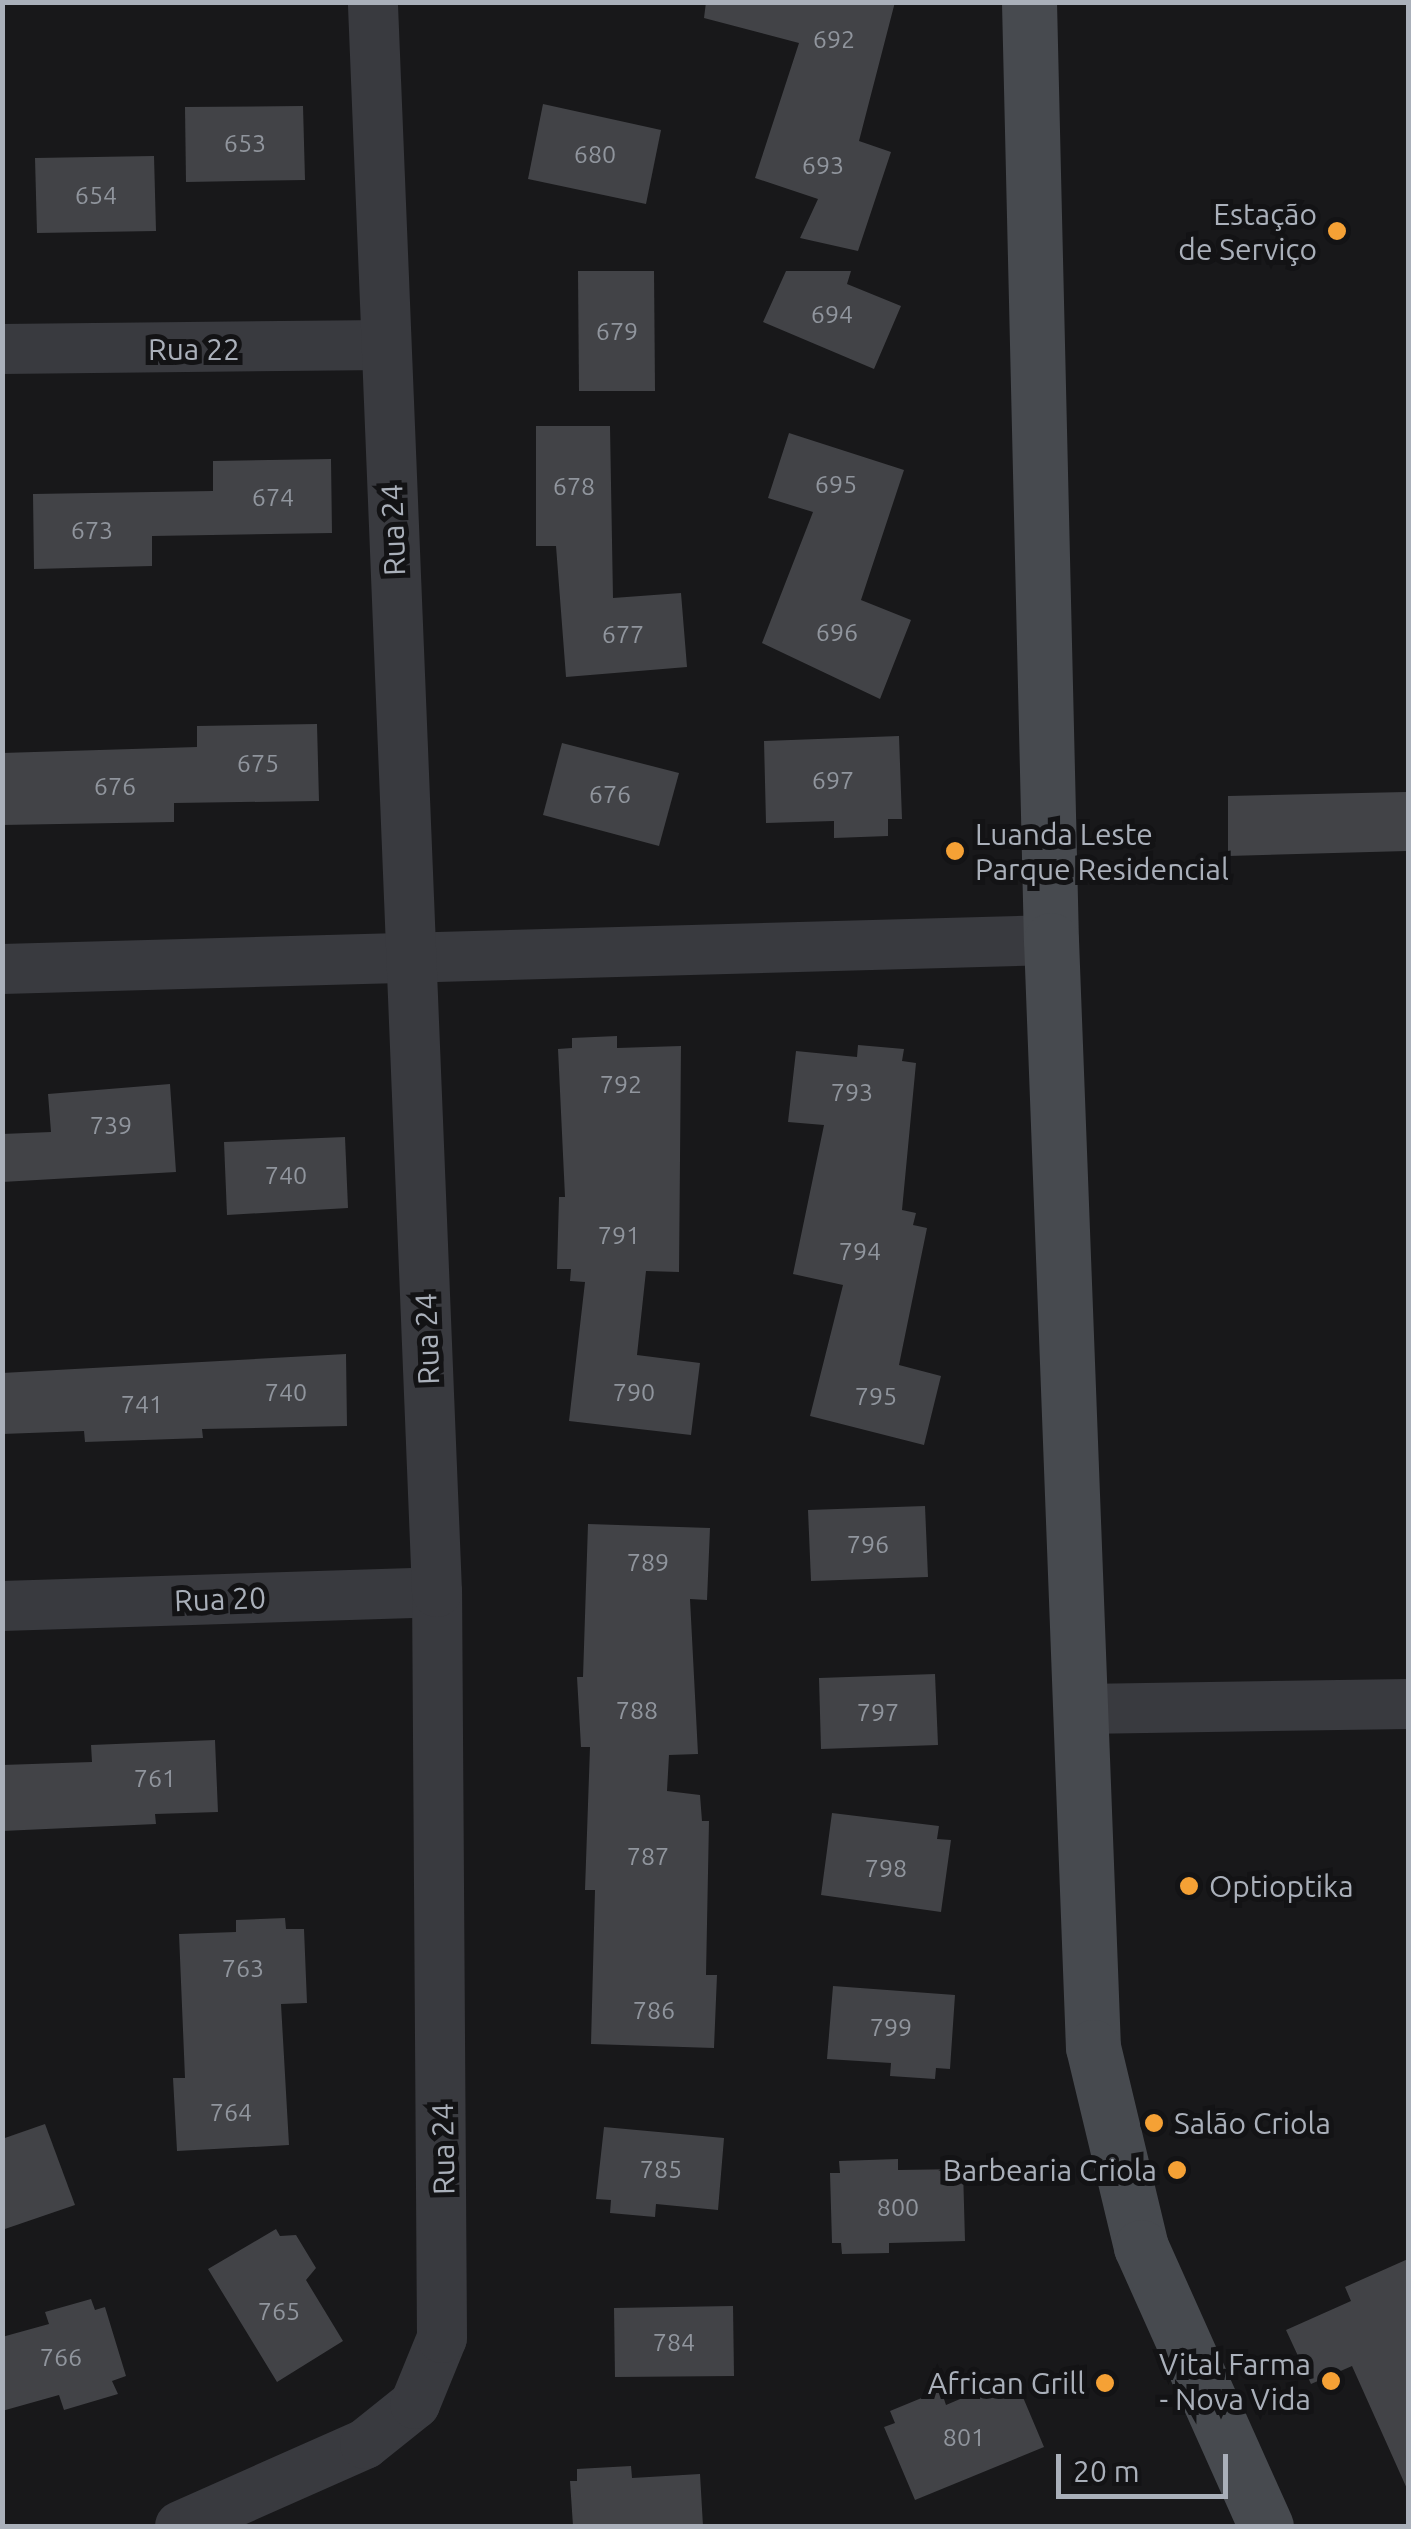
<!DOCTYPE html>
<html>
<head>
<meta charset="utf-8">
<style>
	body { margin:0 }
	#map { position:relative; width:1411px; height:2529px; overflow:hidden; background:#18181a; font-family:Ubuntu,sans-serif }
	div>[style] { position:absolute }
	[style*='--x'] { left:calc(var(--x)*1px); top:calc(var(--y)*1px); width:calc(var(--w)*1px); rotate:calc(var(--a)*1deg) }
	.building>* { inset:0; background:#424347 }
	.street>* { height:50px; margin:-25px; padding:0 25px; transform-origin:25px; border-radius:25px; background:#393a3f }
	.secondary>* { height:55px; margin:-27.5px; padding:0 27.5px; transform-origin:27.5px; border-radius:27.5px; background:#474a4f }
	.dots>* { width:28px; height:28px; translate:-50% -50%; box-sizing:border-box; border:5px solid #131315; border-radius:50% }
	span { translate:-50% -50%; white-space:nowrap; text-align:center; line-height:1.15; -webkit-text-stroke:10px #131315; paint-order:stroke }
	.number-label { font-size:25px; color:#90959d }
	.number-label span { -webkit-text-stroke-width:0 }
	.poi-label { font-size:30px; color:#aab0ba }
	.right { translate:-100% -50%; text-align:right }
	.left { translate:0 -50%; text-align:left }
	.street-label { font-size:30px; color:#aab0ba }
	.frame { position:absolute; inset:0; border:5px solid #aab0ba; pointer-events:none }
	.scale { position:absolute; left:1056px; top:2454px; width:172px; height:45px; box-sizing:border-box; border:5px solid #aab0ba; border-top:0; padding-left:12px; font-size:30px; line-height:35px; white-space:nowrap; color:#aab0ba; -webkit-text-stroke:8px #131315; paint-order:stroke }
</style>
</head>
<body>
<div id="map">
	<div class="building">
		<i style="clip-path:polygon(706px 2px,895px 2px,859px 141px,891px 152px,858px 251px,800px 238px,818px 199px,755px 178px,799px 43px,704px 18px)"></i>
		<i style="clip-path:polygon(543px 104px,661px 130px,646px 204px,528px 179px)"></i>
		<i style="clip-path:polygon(303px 106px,305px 180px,186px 182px,185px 107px)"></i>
		<i style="clip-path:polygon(154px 156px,156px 231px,37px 233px,35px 158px)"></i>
		<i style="clip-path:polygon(578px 271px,654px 271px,655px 391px,579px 391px)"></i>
		<i style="clip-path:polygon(786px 271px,851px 271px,847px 284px,901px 306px,874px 369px,763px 322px)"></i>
		<i style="clip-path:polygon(536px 426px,610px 426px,613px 598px,681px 593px,687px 667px,566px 677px,556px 546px,536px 546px)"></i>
		<i style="clip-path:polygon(789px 433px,904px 470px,861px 600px,911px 620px,880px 699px,762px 643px,813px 512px,768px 498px)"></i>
		<i style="clip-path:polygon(331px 459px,332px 533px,152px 536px,152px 566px,34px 569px,33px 494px,213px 491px,213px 461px)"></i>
		<i style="clip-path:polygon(317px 724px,319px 801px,174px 803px,174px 822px,2px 825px,2px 753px,197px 747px,197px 726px)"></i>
		<i style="clip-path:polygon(899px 736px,902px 819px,888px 819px,888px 836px,834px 838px,834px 821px,766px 823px,764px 741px)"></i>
		<i style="clip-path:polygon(562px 743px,679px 773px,659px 846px,543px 815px)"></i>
		<i style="clip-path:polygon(1406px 792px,1407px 851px,1228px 856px,1228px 796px)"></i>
		<i style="clip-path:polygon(617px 1036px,617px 1048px,681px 1046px,679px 1272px,646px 1271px,637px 1355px,700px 1363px,691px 1435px,569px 1421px,585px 1282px,570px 1281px,571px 1269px,557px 1269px,559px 1197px,565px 1197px,558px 1049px,572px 1048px,572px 1038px)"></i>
		<i style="clip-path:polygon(858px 1045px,904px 1049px,902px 1061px,916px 1063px,902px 1210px,916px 1213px,913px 1225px,927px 1228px,899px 1365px,941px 1376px,924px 1445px,810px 1416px,843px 1285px,793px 1274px,824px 1125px,788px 1122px,796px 1051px,857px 1057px)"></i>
		<i style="clip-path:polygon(170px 1084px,176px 1172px,2px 1182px,2px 1134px,51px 1132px,48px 1094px)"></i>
		<i style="clip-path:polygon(345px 1137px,348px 1208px,227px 1215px,224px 1142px)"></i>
		<i style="clip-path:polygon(346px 1354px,347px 1426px,202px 1429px,203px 1438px,85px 1442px,84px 1431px,2px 1434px,2px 1373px)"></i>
		<i style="clip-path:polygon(925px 1506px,928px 1577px,811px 1581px,808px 1510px)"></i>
		<i style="clip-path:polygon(588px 1524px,710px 1528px,707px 1600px,690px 1599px,698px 1754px,669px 1755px,667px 1791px,700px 1795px,702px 1821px,709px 1821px,706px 1975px,717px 1975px,714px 2048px,591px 2044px,595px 1890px,585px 1890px,590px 1747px,581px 1747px,577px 1677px,583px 1677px)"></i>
		<i style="clip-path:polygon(935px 1674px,938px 1745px,821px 1749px,819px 1678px)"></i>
		<i style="clip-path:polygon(215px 1740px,218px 1812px,155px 1814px,156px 1824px,2px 1831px,2px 1765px,92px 1762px,91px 1745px)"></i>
		<i style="clip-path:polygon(832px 1813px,939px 1826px,937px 1839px,951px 1840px,941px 1912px,821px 1895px)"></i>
		<i style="clip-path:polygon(285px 1918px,286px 1929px,304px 1929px,307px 2003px,281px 2004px,289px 2145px,177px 2151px,173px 2078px,185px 2078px,179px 1934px,236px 1932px,236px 1920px)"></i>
		<i style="clip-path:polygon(833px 1986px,955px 1995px,950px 2069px,936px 2068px,935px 2079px,890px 2076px,891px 2063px,827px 2059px)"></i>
		<i style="clip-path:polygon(45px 2124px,75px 2205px,2px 2230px,2px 2139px)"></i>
		<i style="clip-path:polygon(604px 2127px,724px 2138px,718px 2210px,656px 2204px,655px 2217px,610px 2213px,611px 2200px,596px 2199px)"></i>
		<i style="clip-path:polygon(898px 2159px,898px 2170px,963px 2169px,965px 2241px,889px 2243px,889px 2253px,842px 2254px,841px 2243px,832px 2243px,830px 2173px,840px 2173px,839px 2161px)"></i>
		<i style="clip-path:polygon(276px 2229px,280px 2236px,296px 2235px,316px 2268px,306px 2280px,343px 2341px,277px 2382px,208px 2269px)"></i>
		<i style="clip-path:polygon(1408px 2259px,1408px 2491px,1352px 2366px,1311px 2384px,1286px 2330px,1351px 2301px,1345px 2287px)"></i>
		<i style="clip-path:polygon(91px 2299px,95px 2310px,105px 2307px,126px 2376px,112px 2381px,118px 2394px,64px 2410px,59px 2395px,2px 2411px,2px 2337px,49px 2324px,45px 2312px)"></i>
		<i style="clip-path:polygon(733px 2306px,734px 2376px,615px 2377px,614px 2308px)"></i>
		<i style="clip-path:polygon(1014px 2376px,1044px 2447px,915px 2500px,884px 2427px,895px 2423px,890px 2411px,941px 2390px,946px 2405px)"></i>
		<i style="clip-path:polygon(631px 2466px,632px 2478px,700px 2474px,703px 2526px,573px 2526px,570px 2481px,577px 2481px,577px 2469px)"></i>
	</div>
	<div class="street">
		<i style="--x:2;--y:349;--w:384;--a:-0.6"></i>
		<i style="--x:2;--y:969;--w:1049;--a:-1.58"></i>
		<i style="--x:2;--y:1606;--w:435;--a:-1.8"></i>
		<i style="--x:1082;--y:1709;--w:326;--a:-0.9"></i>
		<i style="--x:180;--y:2526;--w:202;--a:-23.9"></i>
		<i style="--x:365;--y:2444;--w:64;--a:-38.7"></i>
		<i style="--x:415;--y:2404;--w:71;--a:-67.8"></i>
		<i style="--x:442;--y:2338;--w:746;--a:-90.38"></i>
		<i style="--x:437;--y:1592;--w:1591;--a:-92.31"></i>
	</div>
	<div class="secondary">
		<i style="--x:1029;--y:2;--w:938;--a:88.66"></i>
		<i style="--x:1051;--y:940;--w:1108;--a:87.83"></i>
		<i style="--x:1093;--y:2047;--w:206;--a:76.5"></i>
		<i style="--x:1141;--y:2247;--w:306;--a:65.9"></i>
	</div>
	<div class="dots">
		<i style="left:1337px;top:231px;background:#f5a135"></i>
		<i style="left:955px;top:851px;background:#f5a135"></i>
		<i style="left:1189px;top:1886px;background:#f5a135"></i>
		<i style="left:1154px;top:2123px;background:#f5a135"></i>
		<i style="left:1177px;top:2170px;background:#f5a135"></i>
		<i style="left:1331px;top:2381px;background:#f5a135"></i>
		<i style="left:1105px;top:2383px;background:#f5a135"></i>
	</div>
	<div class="number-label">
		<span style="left:834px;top:39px">692</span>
		<span style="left:245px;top:143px">653</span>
		<span style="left:595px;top:154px">680</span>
		<span style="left:823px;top:165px">693</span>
		<span style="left:96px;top:195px">654</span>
		<span style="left:832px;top:314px">694</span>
		<span style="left:617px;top:331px">679</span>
		<span style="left:836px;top:484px">695</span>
		<span style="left:574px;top:486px">678</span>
		<span style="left:273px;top:497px">674</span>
		<span style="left:92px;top:530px">673</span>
		<span style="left:837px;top:632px">696</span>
		<span style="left:623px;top:634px">677</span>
		<span style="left:258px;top:763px">675</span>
		<span style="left:833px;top:780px">697</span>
		<span style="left:115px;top:786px">676</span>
		<span style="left:610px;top:794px">676</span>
		<span style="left:621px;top:1084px">792</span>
		<span style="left:852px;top:1092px">793</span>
		<span style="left:111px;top:1125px">739</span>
		<span style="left:286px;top:1175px">740</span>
		<span style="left:619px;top:1235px">791</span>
		<span style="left:860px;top:1251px">794</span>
		<span style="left:286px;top:1392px">740</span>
		<span style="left:634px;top:1392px">790</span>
		<span style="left:876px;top:1396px">795</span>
		<span style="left:142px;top:1404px">741</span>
		<span style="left:868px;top:1544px">796</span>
		<span style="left:648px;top:1562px">789</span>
		<span style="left:637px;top:1710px">788</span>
		<span style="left:878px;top:1712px">797</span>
		<span style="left:155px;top:1778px">761</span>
		<span style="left:648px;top:1856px">787</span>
		<span style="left:886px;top:1868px">798</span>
		<span style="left:243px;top:1968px">763</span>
		<span style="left:654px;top:2010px">786</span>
		<span style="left:891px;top:2027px">799</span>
		<span style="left:231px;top:2112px">764</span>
		<span style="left:661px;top:2169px">785</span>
		<span style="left:898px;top:2207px">800</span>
		<span style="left:279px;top:2311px">765</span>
		<span style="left:674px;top:2342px">784</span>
		<span style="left:61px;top:2357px">766</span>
		<span style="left:964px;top:2437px">801</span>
	</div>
	<div class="poi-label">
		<span class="right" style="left:1317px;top:231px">Estação<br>de Serviço</span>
		<span class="left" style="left:975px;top:851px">Luanda Leste<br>Parque Residencial</span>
		<span class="left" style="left:1209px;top:1886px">Optioptika</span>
		<span class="left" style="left:1174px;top:2123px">Salão Criola</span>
		<span class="right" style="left:1157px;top:2170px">Barbearia Criola</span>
		<span class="right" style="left:1311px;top:2381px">Vital Farma<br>- Nova Vida</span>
		<span class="right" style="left:1085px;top:2383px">African Grill</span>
	</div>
	<div class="street-label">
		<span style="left:194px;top:349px">Rua 22</span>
		<span style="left:393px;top:530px;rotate:-92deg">Rua 24</span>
		<span style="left:427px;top:1339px;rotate:-92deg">Rua 24</span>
		<span style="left:220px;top:1599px;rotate:-2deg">Rua 20</span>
		<span style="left:443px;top:2149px;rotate:-91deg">Rua 24</span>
	</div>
	<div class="frame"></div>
	<div class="scale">20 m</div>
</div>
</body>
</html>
